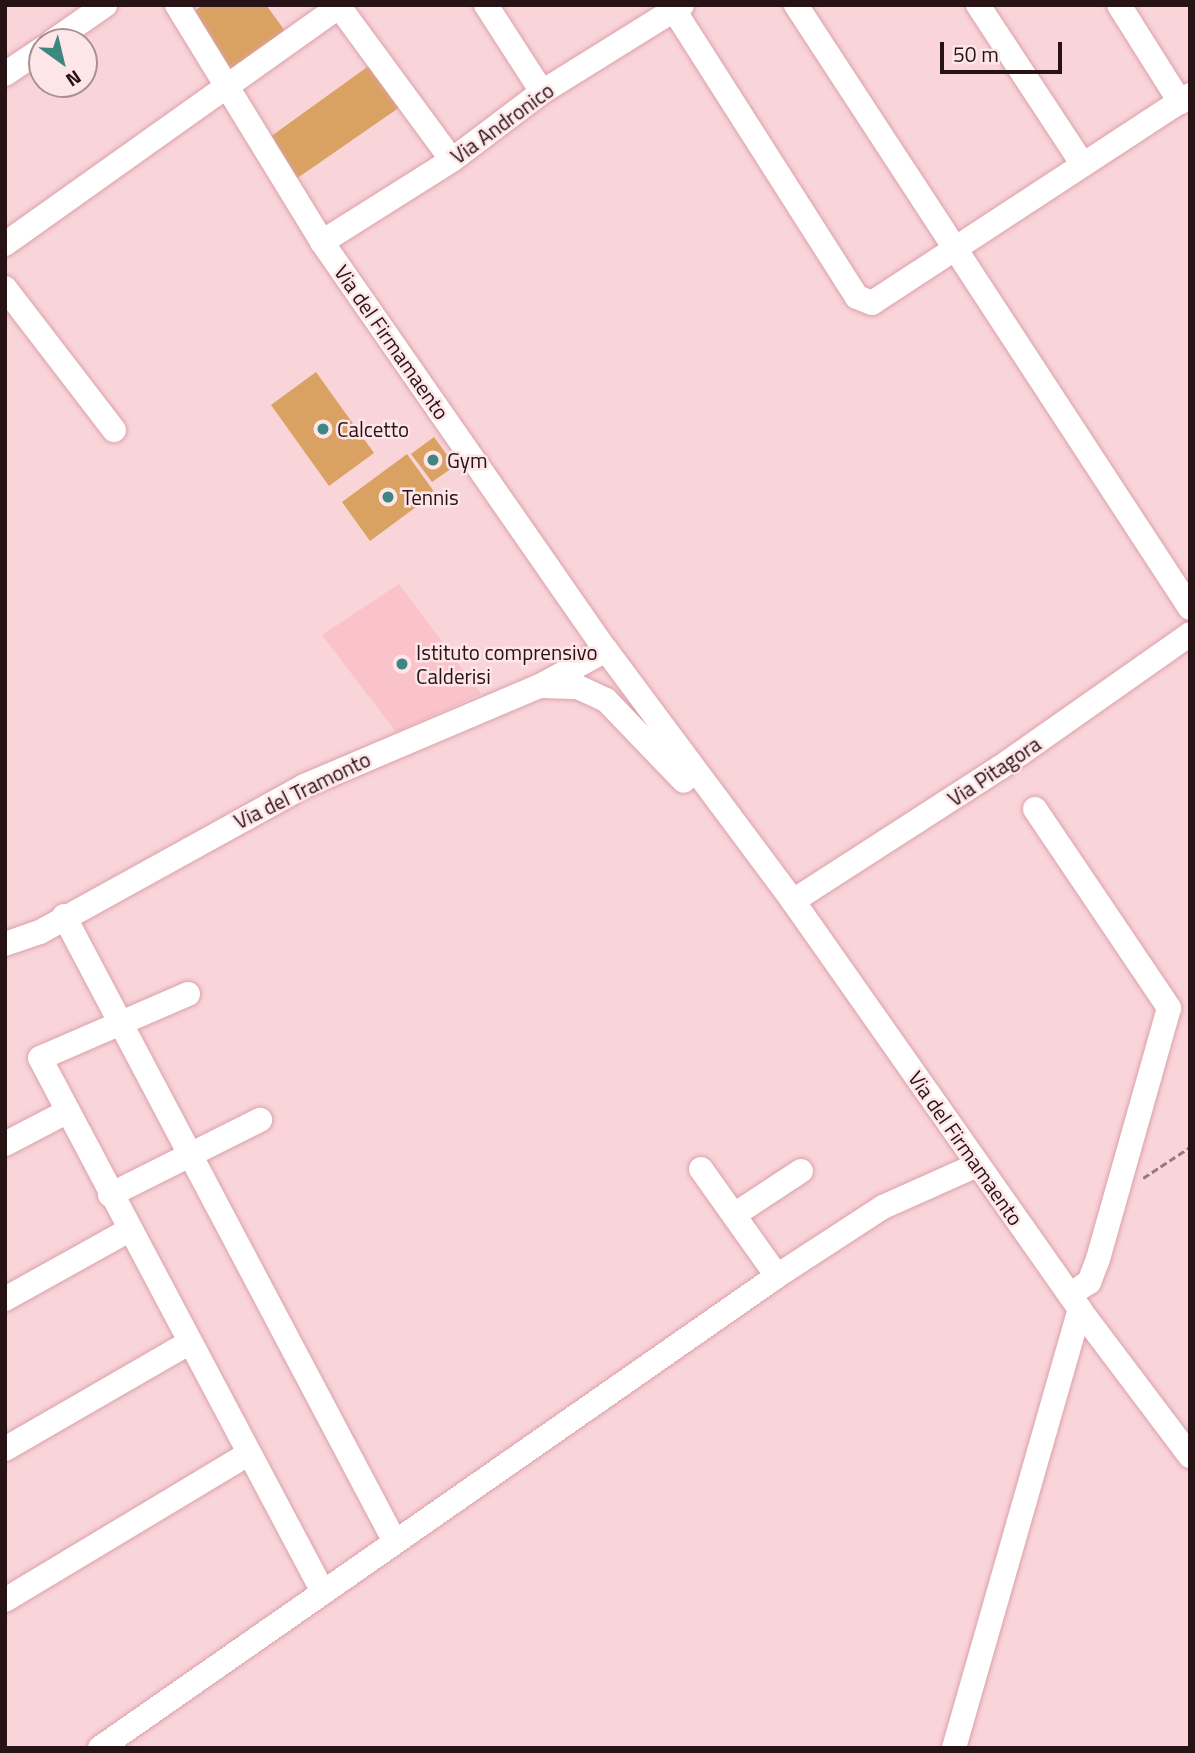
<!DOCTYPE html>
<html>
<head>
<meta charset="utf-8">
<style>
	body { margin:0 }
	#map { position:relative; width:1195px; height:1753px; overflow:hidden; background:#f9d4d9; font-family:"Titillium Web",sans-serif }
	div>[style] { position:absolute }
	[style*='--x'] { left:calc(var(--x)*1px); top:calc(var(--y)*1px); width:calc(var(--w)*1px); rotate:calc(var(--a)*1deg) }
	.built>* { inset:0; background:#fac3ca }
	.green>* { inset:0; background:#daa262 }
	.path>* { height:2.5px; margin-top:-1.25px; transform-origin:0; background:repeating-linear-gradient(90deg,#97797e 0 7px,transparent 0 10.5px) }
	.roads { filter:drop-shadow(0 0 2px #dba1aa) drop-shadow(0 0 2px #dba1aa) }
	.minor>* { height:24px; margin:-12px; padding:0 12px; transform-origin:12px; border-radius:12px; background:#fff }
	.dots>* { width:19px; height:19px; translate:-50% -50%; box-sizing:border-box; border:4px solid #fee5e8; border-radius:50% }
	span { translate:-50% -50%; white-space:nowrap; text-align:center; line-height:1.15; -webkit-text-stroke:5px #fee5e8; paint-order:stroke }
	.street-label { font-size:21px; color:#271216 }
	.poi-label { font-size:21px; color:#271216 }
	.left { translate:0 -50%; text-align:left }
	.frame { position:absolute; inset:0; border:7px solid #271216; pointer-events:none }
	.north { position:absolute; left:28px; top:28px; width:70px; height:70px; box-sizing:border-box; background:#fee5e8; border:2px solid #a89194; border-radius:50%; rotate:146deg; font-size:19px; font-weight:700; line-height:28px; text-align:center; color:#271216 }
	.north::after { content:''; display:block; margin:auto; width:24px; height:32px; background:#3e8680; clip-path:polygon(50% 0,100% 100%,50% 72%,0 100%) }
	.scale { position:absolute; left:940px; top:42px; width:122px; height:32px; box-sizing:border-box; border:4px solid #271216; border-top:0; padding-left:9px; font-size:21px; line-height:24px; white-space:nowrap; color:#271216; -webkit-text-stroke:5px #fee5e8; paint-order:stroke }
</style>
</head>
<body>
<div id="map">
	<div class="built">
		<i style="clip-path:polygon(399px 584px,481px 694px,396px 732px,322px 635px)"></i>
	</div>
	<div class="green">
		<i style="clip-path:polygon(203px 5px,266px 5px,288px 35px,232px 76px,193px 12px)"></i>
		<i style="clip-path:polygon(370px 65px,400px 107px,296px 179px,270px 137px)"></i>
		<i style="clip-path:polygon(316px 372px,374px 453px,329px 486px,271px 405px)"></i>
		<i style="clip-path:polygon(434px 437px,455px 466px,432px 482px,411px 454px)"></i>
		<i style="clip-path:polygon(407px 454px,435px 493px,370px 541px,342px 502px)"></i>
	</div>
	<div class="path">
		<i style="--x:1143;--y:1178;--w:56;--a:-33.4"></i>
	</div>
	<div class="roads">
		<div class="minor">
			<i style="--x:177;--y:5;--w:278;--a:58.5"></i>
			<i style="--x:322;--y:242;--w:497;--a:55.2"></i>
			<i style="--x:606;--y:650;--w:313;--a:53.3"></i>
			<i style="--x:793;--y:901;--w:500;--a:54.9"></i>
			<i style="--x:1080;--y:1310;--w:183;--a:53"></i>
			<i style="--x:338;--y:5;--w:192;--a:53.7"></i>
			<i style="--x:486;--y:5;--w:103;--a:57.2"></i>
			<i style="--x:796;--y:5;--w:720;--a:56.84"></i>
			<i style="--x:978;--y:5;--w:191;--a:56.7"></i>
			<i style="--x:1119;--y:5;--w:115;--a:57.8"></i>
			<i style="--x:674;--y:10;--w:340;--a:57.5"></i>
			<i style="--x:857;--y:297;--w:16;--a:22"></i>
			<i style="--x:872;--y:303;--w:380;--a:-33.2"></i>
			<i style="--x:52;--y:42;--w:65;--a:-34.9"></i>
			<i style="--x:5;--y:74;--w:45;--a:-34"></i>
			<i style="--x:322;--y:242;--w:154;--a:-32.2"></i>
			<i style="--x:452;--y:160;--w:113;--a:-37.1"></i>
			<i style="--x:542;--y:92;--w:165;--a:-31.9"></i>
			<i style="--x:5;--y:244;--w:412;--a:-35.4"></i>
			<i style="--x:5;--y:288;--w:179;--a:52.5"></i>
			<i style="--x:544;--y:686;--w:34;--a:2"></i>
			<i style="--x:578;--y:687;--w:31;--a:25"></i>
			<i style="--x:606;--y:700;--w:112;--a:46.1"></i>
			<i style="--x:1035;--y:809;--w:240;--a:56"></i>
			<i style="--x:1169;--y:1008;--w:261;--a:105.8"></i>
			<i style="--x:1098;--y:1259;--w:25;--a:111"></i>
			<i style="--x:1089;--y:1282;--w:23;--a:146"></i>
			<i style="--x:793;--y:901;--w:247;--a:-32.8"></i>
			<i style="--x:1001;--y:767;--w:231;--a:-35.1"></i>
			<i style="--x:64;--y:916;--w:708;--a:62.13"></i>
			<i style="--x:5;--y:944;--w:37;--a:-19"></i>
			<i style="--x:40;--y:932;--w:302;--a:-28.9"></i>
			<i style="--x:304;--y:786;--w:256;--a:-23"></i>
			<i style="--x:540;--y:686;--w:75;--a:-28.6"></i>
			<i style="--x:188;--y:994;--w:161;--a:156.6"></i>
			<i style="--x:40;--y:1058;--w:604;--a:62.08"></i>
			<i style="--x:5;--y:1144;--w:71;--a:-27.6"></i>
			<i style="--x:701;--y:1169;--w:131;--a:54.6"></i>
			<i style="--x:110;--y:1195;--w:168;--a:-26.6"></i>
			<i style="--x:734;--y:1215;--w:80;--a:-33.3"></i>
			<i style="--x:5;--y:1299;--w:142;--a:-29.1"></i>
			<i style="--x:5;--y:1449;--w:214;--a:-30"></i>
			<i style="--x:5;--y:1600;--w:283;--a:-31"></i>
			<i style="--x:100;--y:1748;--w:825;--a:-34.88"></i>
			<i style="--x:777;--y:1276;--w:126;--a:-33.1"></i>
			<i style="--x:883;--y:1207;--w:103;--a:-24.1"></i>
			<i style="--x:954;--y:1748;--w:456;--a:-74"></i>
		</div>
	</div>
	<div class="dots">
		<i style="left:323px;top:429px;background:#3e8680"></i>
		<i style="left:433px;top:460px;background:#3e8680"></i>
		<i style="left:388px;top:497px;background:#3e8680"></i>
		<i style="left:402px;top:664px;background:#3e8680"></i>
	</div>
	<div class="street-label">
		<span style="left:502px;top:123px;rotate:-36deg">Via Andronico</span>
		<span style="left:392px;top:342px;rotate:55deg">Via del Firmamaento</span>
		<span style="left:994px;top:771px;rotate:-34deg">Via Pitagora</span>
		<span style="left:302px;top:790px;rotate:-26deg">Via del Tramonto</span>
		<span style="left:966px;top:1148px;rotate:55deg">Via del Firmamaento</span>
	</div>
	<div class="poi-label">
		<span class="left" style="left:337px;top:429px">Calcetto</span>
		<span class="left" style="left:447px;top:460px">Gym</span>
		<span class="left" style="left:402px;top:497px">Tennis</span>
		<span class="left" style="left:416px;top:664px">Istituto comprensivo<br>Calderisi</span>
	</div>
	<div class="frame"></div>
	<div class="north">N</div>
	<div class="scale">50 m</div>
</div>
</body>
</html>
